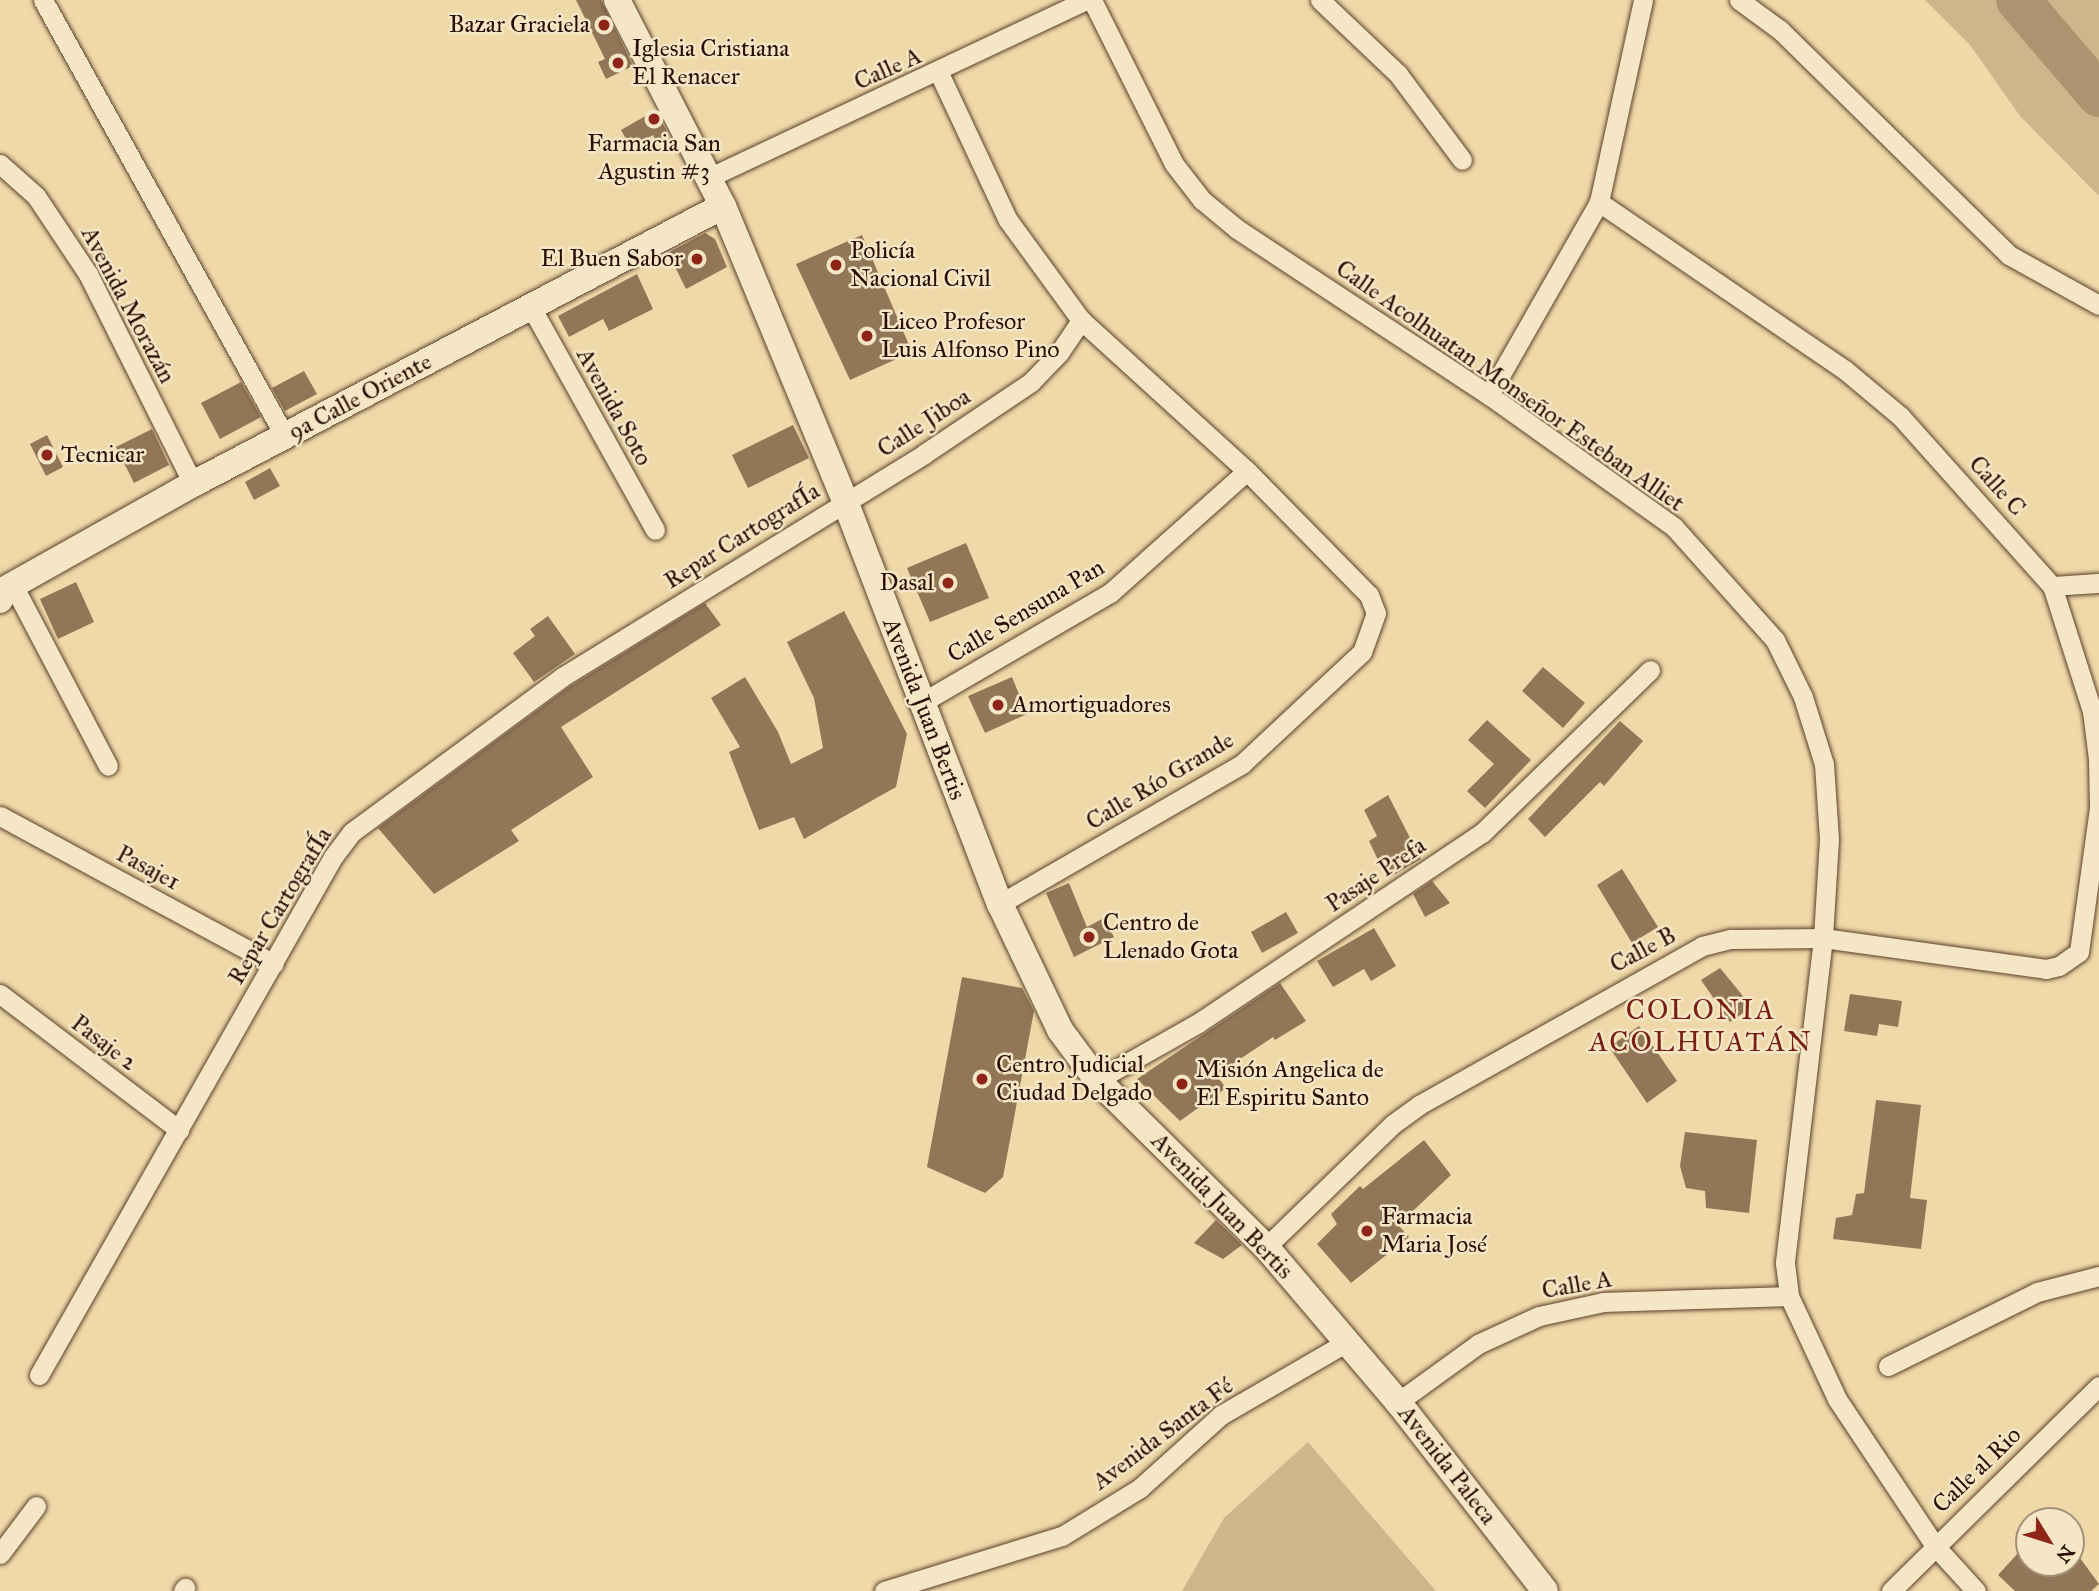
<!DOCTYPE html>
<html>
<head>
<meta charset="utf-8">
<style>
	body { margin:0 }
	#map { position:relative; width:2099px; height:1591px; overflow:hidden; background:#efd9a8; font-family:"IM FELL Great Primer",serif }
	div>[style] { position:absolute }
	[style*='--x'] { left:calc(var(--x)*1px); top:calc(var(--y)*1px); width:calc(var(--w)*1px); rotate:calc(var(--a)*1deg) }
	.green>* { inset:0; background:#ceb68c }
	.river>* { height:44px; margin:-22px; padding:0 22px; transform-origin:22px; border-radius:22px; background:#ac9470 }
	.building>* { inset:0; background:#917758 }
	.roads { filter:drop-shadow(0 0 2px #5c402c) drop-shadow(0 0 2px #5c402c) }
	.street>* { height:19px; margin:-9.5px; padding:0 9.5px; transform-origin:9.5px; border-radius:9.5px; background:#f5e6c6 }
	.secondary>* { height:26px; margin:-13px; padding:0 13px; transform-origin:13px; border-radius:13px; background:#f5e6c6 }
	.dots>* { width:19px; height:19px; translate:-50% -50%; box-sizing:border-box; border:4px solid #f5e6c6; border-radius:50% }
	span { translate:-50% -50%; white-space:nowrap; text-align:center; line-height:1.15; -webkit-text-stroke:5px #f5e6c6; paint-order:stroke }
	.poi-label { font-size:24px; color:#2b0d02 }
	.right { translate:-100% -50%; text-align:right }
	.left { translate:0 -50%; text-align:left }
	.street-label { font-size:24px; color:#2b0d02 }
	.quarter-label { font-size:28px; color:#7a1f14; letter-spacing:2px }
	.north { position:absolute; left:2015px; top:1507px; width:70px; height:70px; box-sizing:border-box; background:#f5e6c6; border:2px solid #a48f78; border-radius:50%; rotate:128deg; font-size:19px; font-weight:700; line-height:28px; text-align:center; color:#2b0d02 }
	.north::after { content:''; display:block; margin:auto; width:24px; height:32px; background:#8f2418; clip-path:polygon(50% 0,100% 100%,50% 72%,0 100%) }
</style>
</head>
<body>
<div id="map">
	<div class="green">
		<i style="clip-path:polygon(1925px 0,2099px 0,2099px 196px,2020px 116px,1970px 45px)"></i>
		<i style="clip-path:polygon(1308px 1442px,1436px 1591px,1182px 1591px,1224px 1518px)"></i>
	</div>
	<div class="river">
		<i style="--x:2018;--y:0;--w:125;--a:49.5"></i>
	</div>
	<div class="building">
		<i style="clip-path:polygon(576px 0,601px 0,633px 66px,606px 79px,598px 62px,605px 59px)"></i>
		<i style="clip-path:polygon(656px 110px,669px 136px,657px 143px,653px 135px,631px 148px,621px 130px)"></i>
		<i style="clip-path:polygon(705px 233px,715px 239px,727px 267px,686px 289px,668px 253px)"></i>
		<i style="clip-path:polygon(862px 235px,912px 352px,850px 380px,796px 264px)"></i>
		<i style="clip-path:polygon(637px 274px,653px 309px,609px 331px,603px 319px,569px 337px,558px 316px)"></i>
		<i style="clip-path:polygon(304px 371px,317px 394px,285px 411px,272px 388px)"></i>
		<i style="clip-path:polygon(241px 382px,261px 417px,220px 439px,201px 403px)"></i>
		<i style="clip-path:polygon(793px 425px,809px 458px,748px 488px,732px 455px)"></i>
		<i style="clip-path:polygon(152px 429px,169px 465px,134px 483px,116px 447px)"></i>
		<i style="clip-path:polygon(47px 435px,63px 467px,46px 476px,30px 444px)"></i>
		<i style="clip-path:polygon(270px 468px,280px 486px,254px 500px,245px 482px)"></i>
		<i style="clip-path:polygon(966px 543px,989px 598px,930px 622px,907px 568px)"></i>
		<i style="clip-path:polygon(76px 582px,94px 622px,58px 639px,40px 599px)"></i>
		<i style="clip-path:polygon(705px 603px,721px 625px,561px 727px,593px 777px,511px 830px,519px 841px,434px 894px,378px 828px,569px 687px)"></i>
		<i style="clip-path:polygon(844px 611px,907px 734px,896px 787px,804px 839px,794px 817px,759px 830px,729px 752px,740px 747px,711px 698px,745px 677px,778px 732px,791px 764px,823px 748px,814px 698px,787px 642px)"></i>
		<i style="clip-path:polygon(548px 616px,575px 654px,534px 682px,513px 653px,535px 636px,530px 629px)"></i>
		<i style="clip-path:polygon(1543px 667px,1585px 703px,1563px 728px,1522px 691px)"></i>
		<i style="clip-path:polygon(1012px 677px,1027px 714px,985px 733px,968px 696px)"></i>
		<i style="clip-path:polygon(1487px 720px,1531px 760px,1485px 808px,1467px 791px,1494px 764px,1468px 740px)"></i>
		<i style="clip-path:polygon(1620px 721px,1643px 741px,1604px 786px,1600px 782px,1545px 837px,1528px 819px)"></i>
		<i style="clip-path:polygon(1388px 795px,1421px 859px,1387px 879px,1369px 841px,1377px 836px,1364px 810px)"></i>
		<i style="clip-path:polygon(1622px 869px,1658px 927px,1632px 943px,1597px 885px)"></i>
		<i style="clip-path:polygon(1432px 881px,1450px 903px,1425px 917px,1413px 894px)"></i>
		<i style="clip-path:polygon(1069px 883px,1087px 927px,1104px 918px,1114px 937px,1074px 957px,1046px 893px)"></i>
		<i style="clip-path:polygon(1286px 912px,1298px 933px,1262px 953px,1251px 932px)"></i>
		<i style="clip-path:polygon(1374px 928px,1396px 966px,1371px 981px,1364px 969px,1333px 987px,1317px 961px)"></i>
		<i style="clip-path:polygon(1720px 968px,1752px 1007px,1730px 1022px,1701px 980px)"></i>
		<i style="clip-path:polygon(962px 977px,1022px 988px,1034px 1011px,1003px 1177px,985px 1193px,927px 1167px)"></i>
		<i style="clip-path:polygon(1280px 983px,1306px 1021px,1275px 1040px,1273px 1037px,1216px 1075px,1226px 1088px,1180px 1121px,1137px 1079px)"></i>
		<i style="clip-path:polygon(1850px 994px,1902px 1001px,1898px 1027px,1879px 1024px,1877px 1036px,1844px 1031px)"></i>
		<i style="clip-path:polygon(1639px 1026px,1677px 1081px,1647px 1103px,1609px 1047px)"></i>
		<i style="clip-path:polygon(1876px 1100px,1921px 1105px,1910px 1198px,1927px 1200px,1921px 1249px,1833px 1239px,1836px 1218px,1852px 1215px,1856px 1194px,1864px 1193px)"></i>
		<i style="clip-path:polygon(1685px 1132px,1757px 1140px,1749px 1213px,1706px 1208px,1705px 1191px,1686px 1188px,1680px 1166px)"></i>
		<i style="clip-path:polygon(1424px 1140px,1451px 1175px,1398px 1225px,1409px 1237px,1351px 1283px,1317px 1244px,1337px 1224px,1331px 1214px,1360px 1186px,1363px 1189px)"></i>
		<i style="clip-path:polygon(1216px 1220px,1242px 1245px,1223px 1259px,1194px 1243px)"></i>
		<i style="clip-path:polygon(2029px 1541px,2029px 1563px,2075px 1563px,2080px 1558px,2099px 1584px,2091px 1591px,2015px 1591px,1998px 1575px)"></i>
	</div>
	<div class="roads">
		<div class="street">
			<i style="--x:43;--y:0;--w:499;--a:61"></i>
			<i style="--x:1092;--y:0;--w:183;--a:63.4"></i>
			<i style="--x:1174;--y:164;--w:46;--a:52.1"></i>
			<i style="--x:1202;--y:200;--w:45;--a:39.6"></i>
			<i style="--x:1237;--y:229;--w:302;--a:33.4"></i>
			<i style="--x:1489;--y:395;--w:227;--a:35.5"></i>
			<i style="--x:1674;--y:527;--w:152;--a:48.2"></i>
			<i style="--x:1775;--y:640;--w:64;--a:63.8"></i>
			<i style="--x:1803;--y:697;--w:70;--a:72.6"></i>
			<i style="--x:1824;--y:764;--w:75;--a:86.2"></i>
			<i style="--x:1829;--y:839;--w:99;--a:93.5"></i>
			<i style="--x:1823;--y:938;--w:327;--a:96.7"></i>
			<i style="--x:1785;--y:1263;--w:33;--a:83"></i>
			<i style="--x:1789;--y:1296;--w:114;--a:65"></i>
			<i style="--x:1837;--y:1399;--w:177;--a:56.3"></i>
			<i style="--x:1935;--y:1546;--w:61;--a:47.7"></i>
			<i style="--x:1320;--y:0;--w:108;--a:43.5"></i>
			<i style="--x:1398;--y:74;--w:107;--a:53.3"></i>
			<i style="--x:1739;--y:0;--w:51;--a:36.2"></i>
			<i style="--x:1780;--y:30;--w:321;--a:44.5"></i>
			<i style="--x:2009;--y:255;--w:103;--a:29.1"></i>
			<i style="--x:939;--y:73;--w:162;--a:64.9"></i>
			<i style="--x:1008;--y:220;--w:124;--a:53.9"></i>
			<i style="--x:1081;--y:320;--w:224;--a:42.3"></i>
			<i style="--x:1247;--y:471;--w:174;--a:45.5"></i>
			<i style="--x:1369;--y:595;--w:19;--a:69"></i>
			<i style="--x:1376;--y:613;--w:41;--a:109.7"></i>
			<i style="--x:1362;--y:652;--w:164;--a:137"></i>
			<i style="--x:1242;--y:764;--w:280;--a:150"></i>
			<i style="--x:0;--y:164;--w:48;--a:41.6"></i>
			<i style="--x:36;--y:196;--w:94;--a:56.3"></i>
			<i style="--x:88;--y:274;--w:235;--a:63.4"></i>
			<i style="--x:708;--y:178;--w:418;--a:-25.2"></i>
			<i style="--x:531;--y:307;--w:255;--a:60.9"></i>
			<i style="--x:1489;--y:395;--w:222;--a:-60.3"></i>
			<i style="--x:1599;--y:202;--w:207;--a:-77.7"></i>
			<i style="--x:13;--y:585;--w:204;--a:62.3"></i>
			<i style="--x:2052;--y:586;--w:47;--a:-3.7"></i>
			<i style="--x:921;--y:703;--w:219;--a:-30.2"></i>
			<i style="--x:1110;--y:593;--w:183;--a:-41.7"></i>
			<i style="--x:0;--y:816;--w:311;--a:28.4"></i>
			<i style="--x:0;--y:994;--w:225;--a:37.2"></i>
			<i style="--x:1097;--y:1080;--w:116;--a:-29.4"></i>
			<i style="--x:1198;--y:1023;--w:342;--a:-33.8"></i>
			<i style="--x:1482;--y:833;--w:234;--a:-44.1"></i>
			<i style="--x:1266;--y:1247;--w:177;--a:-44.1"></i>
			<i style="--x:1393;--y:1124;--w:32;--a:-36"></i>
			<i style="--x:1419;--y:1105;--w:325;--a:-29.3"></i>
			<i style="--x:1702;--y:946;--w:30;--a:-14"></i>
			<i style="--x:1731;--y:939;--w:92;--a:-0.6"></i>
			<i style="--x:1823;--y:938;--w:225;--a:7.9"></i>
			<i style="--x:2046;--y:969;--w:13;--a:-13"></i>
			<i style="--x:2059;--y:966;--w:24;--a:-35"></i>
			<i style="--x:2079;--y:952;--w:146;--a:-82.1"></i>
			<i style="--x:2099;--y:807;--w:48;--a:-91.2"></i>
			<i style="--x:2098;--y:759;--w:48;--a:-97.1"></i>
			<i style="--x:2092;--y:711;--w:131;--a:-107.7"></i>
			<i style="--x:2052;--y:586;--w:228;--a:-131.8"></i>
			<i style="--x:1900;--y:416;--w:72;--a:-140.1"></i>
			<i style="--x:1845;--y:370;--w:298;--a:-145.7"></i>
			<i style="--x:1888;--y:1366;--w:166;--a:-26.4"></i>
			<i style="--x:2037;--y:1292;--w:64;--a:-14.5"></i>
			<i style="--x:39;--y:1375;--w:596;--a:-60.42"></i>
			<i style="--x:333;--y:857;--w:31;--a:-53"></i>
			<i style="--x:352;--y:832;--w:261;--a:-36.4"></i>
			<i style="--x:562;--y:677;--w:425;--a:-31.6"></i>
			<i style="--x:924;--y:454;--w:129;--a:-33.9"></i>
			<i style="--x:1031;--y:382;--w:40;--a:-46"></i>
			<i style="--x:1059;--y:353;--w:40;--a:-56"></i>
			<i style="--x:1398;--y:1402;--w:99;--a:-35.9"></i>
			<i style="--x:1478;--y:1344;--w:67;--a:-24.7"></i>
			<i style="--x:1539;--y:1316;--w:66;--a:-12.3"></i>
			<i style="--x:1603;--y:1302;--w:186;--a:-1.8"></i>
			<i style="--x:0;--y:1554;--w:60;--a:-53.1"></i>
			<i style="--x:183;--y:1591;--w:4;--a:-56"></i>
			<i style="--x:884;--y:1591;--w:186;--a:-17.2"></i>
			<i style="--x:1062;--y:1536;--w:92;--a:-31.6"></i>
			<i style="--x:1140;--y:1488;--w:109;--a:-42"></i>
			<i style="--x:1221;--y:1415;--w:146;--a:-30.1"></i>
			<i style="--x:1891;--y:1591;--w:292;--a:-44.6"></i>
		</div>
		<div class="secondary">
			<i style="--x:617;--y:0;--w:232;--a:62.8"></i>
			<i style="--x:723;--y:206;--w:319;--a:67.5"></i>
			<i style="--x:845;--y:501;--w:432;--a:69"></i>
			<i style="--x:1000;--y:904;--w:140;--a:64.5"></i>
			<i style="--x:1060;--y:1030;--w:62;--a:53.5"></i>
			<i style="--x:1097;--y:1080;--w:238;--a:44.7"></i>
			<i style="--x:1266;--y:1247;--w:204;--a:49.6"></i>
			<i style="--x:1398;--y:1402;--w:239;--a:52.1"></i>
			<i style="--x:0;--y:600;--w:11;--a:-68"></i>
			<i style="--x:4;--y:590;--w:217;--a:-29.3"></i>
			<i style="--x:193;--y:484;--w:598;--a:-27.68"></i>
		</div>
	</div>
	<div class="dots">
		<i style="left:604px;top:25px;background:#8f2418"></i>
		<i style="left:618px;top:63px;background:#8f2418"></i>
		<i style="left:654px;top:119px;background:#8f2418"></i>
		<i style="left:697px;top:259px;background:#8f2418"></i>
		<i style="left:836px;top:265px;background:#8f2418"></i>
		<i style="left:867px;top:336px;background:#8f2418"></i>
		<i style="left:47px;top:455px;background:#8f2418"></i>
		<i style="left:948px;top:583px;background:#8f2418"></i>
		<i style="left:998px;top:705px;background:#8f2418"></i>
		<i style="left:1089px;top:937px;background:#8f2418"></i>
		<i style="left:982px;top:1079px;background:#8f2418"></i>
		<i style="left:1182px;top:1084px;background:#8f2418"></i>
		<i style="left:1367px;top:1231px;background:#8f2418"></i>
	</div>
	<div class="poi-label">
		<span class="right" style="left:590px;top:25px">Bazar Graciela</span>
		<span class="left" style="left:632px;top:63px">Iglesia Cristiana<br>El Renacer</span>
		<span style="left:654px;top:158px">Farmacia San<br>Agustin #3</span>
		<span class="left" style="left:850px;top:265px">Policía<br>Nacional Civil</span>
		<span class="right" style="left:683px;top:259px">El Buen Sabor</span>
		<span class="left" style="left:881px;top:336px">Liceo Profesor<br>Luis Alfonso Pino</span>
		<span class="left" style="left:61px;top:455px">Tecnicar</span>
		<span class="right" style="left:934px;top:583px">Dasal</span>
		<span class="left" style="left:1012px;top:705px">Amortiguadores</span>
		<span class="left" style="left:1103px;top:937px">Centro de<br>Llenado Gota</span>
		<span class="left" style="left:996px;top:1079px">Centro Judicial<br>Ciudad Delgado</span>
		<span class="left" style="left:1196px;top:1084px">Misión Angelica de<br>El Espiritu Santo</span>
		<span class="left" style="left:1381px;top:1231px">Farmacia<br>Maria José</span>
	</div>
	<div class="street-label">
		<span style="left:888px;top:69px;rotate:-24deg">Calle A</span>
		<span style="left:128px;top:305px;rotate:62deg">Avenida Morazán</span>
		<span style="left:1510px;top:386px;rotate:35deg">Calle Acolhuatan Monseñor Esteban Alliet</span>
		<span style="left:360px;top:397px;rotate:-28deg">9a Calle Oriente</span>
		<span style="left:614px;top:407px;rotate:61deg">Avenida Soto</span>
		<span style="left:924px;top:423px;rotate:-33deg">Calle Jiboa</span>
		<span style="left:1997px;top:486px;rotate:48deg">Calle C</span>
		<span style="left:742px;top:536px;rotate:-32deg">Repar CartografÍa</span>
		<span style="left:1026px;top:611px;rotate:-31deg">Calle Sensuna Pan</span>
		<span style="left:924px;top:709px;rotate:69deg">Avenida Juan Bertis</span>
		<span style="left:1160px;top:781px;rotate:-31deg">Calle Río Grande</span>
		<span style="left:148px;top:868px;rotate:28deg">Pasaje1</span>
		<span style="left:1376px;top:875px;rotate:-34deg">Pasaje Prefa</span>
		<span style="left:280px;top:906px;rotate:-59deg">Repar CartografÍa</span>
		<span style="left:1643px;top:950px;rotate:-28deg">Calle B</span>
		<span style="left:104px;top:1043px;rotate:37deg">Pasaje 2</span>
		<span style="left:1222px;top:1206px;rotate:46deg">Avenida Juan Bertis</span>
		<span style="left:1577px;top:1285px;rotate:-10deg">Calle A</span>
		<span style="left:1163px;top:1434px;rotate:-37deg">Avenida Santa Fé</span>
		<span style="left:1447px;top:1465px;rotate:52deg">Avenida Paleca</span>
		<span style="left:1977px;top:1470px;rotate:-44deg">Calle al Rio</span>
	</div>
	<div class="quarter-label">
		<span style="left:1701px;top:1026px">COLONIA<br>ACOLHUATÁN</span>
	</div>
	<div class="north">N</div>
</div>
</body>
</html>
